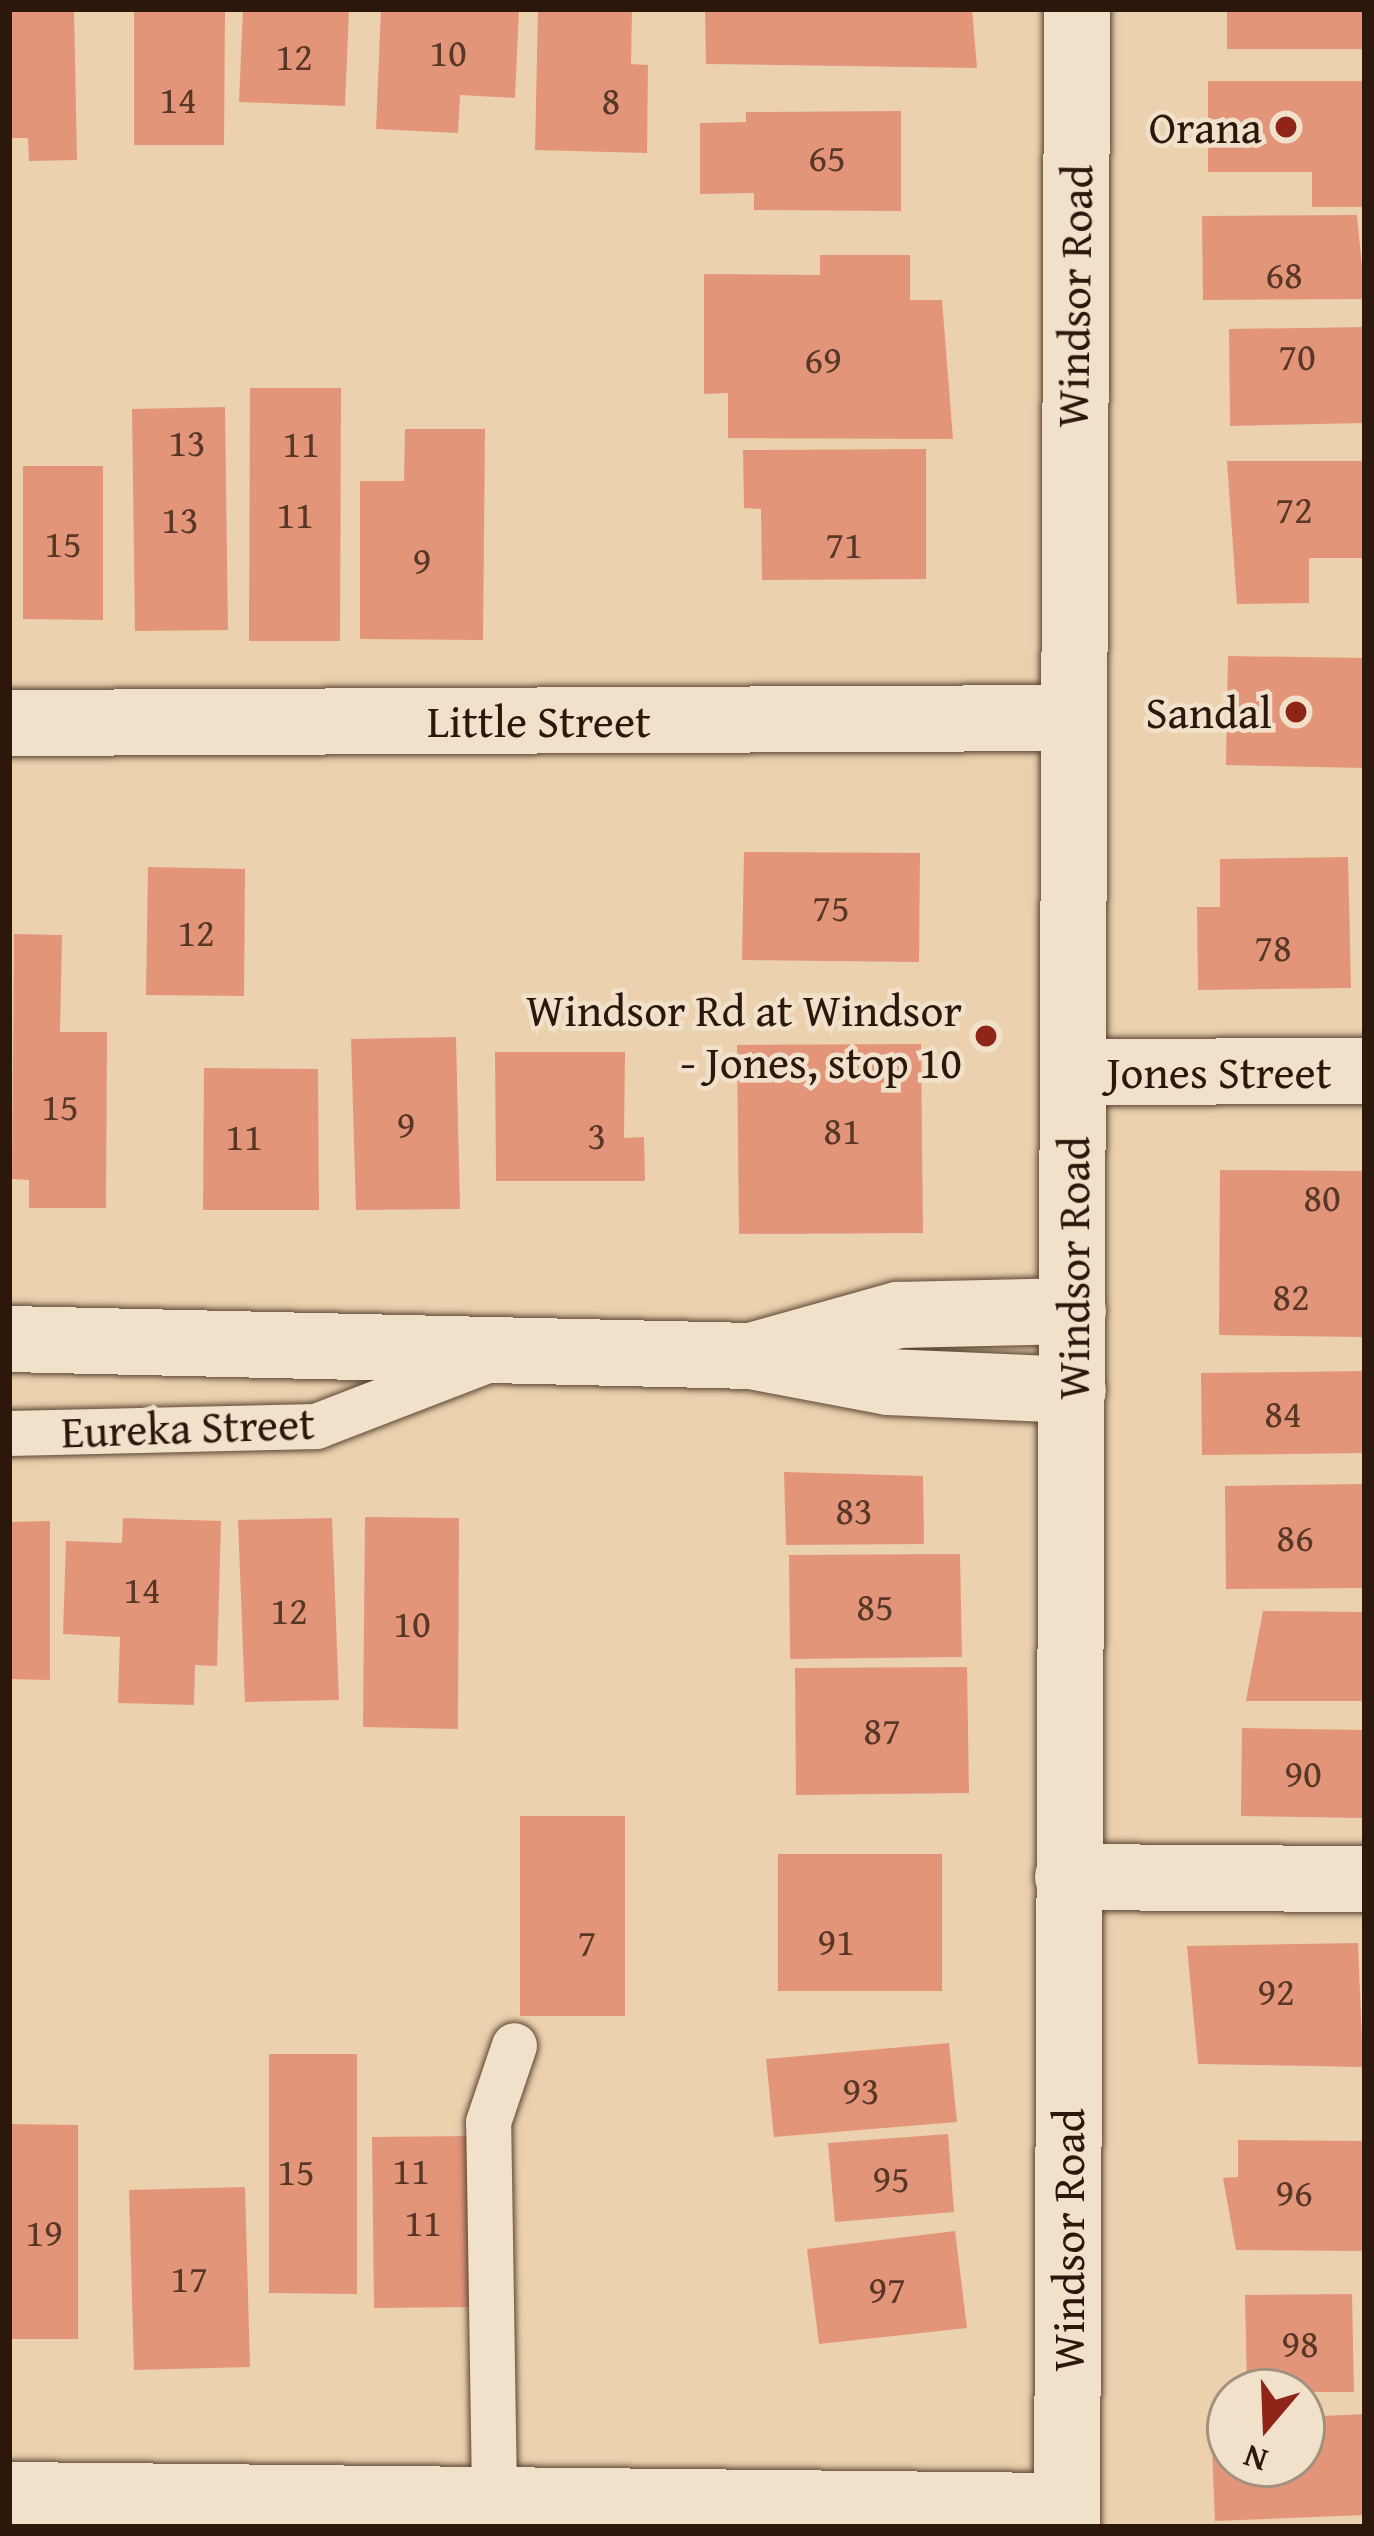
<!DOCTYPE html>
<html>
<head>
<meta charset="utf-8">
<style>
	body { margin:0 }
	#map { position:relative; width:1374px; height:2536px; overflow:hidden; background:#ebd1ae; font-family:"Gentium Book Plus",serif }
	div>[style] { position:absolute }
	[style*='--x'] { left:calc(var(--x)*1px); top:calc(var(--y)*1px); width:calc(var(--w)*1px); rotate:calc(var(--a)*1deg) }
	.building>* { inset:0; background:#e3957a }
	.roads { filter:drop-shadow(0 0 3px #5b4634) drop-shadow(0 0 3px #5b4634) }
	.service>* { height:45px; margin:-22.5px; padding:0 22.5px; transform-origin:22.5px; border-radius:22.5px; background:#f2e1ca }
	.minor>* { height:66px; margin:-33px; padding:0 33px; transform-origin:33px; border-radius:33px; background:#f2e1ca }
	.secondary>* { height:66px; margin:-33px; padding:0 33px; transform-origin:33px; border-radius:33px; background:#f2e1ca }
	.dots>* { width:33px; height:33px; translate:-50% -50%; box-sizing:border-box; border:6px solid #f2e1ca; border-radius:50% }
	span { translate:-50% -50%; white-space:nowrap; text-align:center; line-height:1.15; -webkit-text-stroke:9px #f2e1ca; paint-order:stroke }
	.number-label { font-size:39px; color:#593727 }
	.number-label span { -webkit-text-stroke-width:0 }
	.poi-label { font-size:45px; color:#2b180b }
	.right { translate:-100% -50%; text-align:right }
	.street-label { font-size:45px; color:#2b180b }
	.frame { position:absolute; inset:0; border:12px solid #2b180b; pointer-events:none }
	.north { position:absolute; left:1206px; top:2368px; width:120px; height:120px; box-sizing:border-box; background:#f2e1ca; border:3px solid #a2917e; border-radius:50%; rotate:199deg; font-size:33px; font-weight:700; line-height:48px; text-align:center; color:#2b180b }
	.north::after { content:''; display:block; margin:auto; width:42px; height:54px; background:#8f2418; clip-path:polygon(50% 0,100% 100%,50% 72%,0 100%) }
</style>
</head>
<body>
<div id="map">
	<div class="building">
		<i style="clip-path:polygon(9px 9px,74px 9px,77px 160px,29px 161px,28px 138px,9px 138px)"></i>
		<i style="clip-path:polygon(134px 9px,225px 9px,224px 145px,134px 145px)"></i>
		<i style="clip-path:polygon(243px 9px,349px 9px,345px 106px,239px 102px)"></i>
		<i style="clip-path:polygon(381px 9px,519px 9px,515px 98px,460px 95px,458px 133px,376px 129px)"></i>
		<i style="clip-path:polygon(538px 9px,632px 9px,631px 64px,648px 65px,647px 153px,535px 150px)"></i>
		<i style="clip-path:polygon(705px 9px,972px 9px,977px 68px,706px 64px)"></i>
		<i style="clip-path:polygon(1227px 9px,1365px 9px,1365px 49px,1227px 49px)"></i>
		<i style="clip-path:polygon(1208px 81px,1365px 81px,1365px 207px,1312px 207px,1312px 172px,1208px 172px)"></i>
		<i style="clip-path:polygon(901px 111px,901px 211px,754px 210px,754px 193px,700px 194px,700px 123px,746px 122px,746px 112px)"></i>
		<i style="clip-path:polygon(1357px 215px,1365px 299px,1203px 300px,1202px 216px)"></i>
		<i style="clip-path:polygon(820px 255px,910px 255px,910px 300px,942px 300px,953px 439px,728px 438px,728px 393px,704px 394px,704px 274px,820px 275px)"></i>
		<i style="clip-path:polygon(1365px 327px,1365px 423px,1230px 426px,1229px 329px)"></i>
		<i style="clip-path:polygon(250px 388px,341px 388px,340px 641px,249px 641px)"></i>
		<i style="clip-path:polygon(225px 407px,228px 630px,135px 631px,132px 409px)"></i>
		<i style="clip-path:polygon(405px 429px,485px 429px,483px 640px,360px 639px,360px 481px,404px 481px)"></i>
		<i style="clip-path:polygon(926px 449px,926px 579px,762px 580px,761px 509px,744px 508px,743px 450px)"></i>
		<i style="clip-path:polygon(1227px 461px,1362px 461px,1362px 558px,1309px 558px,1309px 603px,1237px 604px)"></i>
		<i style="clip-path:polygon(23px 466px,103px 466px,103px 620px,23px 619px)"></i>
		<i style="clip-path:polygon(1228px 656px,1365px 658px,1365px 768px,1226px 765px)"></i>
		<i style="clip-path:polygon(744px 852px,920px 853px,919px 962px,742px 960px)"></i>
		<i style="clip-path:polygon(1348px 857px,1351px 988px,1198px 990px,1197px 907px,1220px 907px,1220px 859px)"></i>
		<i style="clip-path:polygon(148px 867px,245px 869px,244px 996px,146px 995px)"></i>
		<i style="clip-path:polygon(14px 934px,62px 935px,60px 1032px,107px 1032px,106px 1208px,29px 1208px,29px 1180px,12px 1179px)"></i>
		<i style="clip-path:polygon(456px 1037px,460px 1209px,356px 1210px,351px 1039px)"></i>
		<i style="clip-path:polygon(921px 1044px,923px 1233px,739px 1234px,737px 1045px)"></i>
		<i style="clip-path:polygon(495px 1052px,625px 1052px,624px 1138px,644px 1137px,645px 1181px,496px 1181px)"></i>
		<i style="clip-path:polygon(204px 1068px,318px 1069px,319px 1210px,203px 1210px)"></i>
		<i style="clip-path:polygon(1220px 1170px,1363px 1171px,1362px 1337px,1219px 1335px)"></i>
		<i style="clip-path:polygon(1365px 1371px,1365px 1453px,1202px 1455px,1201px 1373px)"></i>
		<i style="clip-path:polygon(784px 1472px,923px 1476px,924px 1544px,786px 1545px)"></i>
		<i style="clip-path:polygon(1365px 1484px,1365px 1588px,1226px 1589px,1225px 1486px)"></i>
		<i style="clip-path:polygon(365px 1517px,459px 1518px,458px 1729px,363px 1727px)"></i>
		<i style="clip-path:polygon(123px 1518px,221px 1521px,217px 1666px,195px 1665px,194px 1705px,118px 1703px,120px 1637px,63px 1634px,66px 1541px,122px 1543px)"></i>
		<i style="clip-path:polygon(332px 1518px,339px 1700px,245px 1702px,238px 1520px)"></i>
		<i style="clip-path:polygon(50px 1521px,50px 1680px,9px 1679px,9px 1522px)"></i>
		<i style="clip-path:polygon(960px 1554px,962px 1657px,790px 1659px,789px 1555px)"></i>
		<i style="clip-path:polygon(1263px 1611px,1365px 1612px,1365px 1701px,1246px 1701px)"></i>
		<i style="clip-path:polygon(967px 1667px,969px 1793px,796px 1795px,795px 1668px)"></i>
		<i style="clip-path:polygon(1242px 1728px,1365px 1730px,1365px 1818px,1241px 1816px)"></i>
		<i style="clip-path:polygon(520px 1816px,625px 1816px,625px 2016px,520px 2016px)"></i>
		<i style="clip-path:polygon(778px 1854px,942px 1854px,942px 1991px,778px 1991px)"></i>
		<i style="clip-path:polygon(1358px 1943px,1363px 2067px,1198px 2064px,1187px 1946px)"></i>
		<i style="clip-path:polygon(949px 2043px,957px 2122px,774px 2137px,766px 2059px)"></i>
		<i style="clip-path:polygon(269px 2054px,357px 2054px,357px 2294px,269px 2293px)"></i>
		<i style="clip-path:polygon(9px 2124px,78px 2125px,78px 2339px,9px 2339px)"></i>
		<i style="clip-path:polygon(948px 2134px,954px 2212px,835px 2222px,828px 2143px)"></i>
		<i style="clip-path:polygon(472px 2136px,473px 2307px,374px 2308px,372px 2137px)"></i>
		<i style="clip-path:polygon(1238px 2140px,1365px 2141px,1365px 2251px,1236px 2250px,1223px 2178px,1238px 2177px)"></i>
		<i style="clip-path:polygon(245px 2187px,250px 2367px,134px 2370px,129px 2190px)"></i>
		<i style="clip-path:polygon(955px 2231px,967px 2328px,819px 2344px,807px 2249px)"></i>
		<i style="clip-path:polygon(1352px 2294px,1354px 2392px,1247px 2392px,1245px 2295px)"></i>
		<i style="clip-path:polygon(1365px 2414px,1365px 2515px,1215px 2521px,1211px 2422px,1230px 2421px,1230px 2464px,1302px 2464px,1302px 2417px)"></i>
	</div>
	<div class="roads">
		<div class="service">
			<i style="--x:9;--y:1433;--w:307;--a:-1.3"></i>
			<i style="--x:316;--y:1426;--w:192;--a:-21.1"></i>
			<i style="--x:494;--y:2493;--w:371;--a:-90.9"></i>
			<i style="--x:488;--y:2122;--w:81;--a:-71.3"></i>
		</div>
		<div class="minor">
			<i style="--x:9;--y:723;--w:1061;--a:-0.27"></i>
			<i style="--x:1074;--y:1072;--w:291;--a:-0.2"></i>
			<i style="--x:9;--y:1339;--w:742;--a:1.31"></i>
			<i style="--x:751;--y:1356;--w:139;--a:10.7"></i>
			<i style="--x:888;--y:1382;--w:185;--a:2.5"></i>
			<i style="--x:751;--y:1356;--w:153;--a:-15.6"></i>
			<i style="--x:898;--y:1315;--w:175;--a:-1.3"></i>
			<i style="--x:1068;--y:1877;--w:297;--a:0.4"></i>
			<i style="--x:9;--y:2495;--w:1058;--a:0.6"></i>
		</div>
		<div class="secondary">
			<i style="--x:1067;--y:2527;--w:2518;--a:-89.77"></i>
		</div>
	</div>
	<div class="dots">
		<i style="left:1286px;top:127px;background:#8f2418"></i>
		<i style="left:1296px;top:712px;background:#8f2418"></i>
		<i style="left:986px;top:1036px;background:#8f2418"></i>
	</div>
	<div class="number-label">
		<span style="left:448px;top:52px">10</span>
		<span style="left:294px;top:56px">12</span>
		<span style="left:178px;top:99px">14</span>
		<span style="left:611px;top:100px">8</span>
		<span style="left:827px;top:157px">65</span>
		<span style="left:1284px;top:274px">68</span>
		<span style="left:1297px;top:356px">70</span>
		<span style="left:823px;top:359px">69</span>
		<span style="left:187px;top:442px">13</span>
		<span style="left:301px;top:443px">11</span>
		<span style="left:1294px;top:509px">72</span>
		<span style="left:295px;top:514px">11</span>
		<span style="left:180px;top:519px">13</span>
		<span style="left:63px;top:543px">15</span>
		<span style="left:844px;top:544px">71</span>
		<span style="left:422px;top:560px">9</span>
		<span style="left:831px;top:907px">75</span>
		<span style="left:196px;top:932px">12</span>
		<span style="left:1273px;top:947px">78</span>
		<span style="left:60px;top:1106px">15</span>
		<span style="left:406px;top:1124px">9</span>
		<span style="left:842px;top:1130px">81</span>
		<span style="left:597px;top:1135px">3</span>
		<span style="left:244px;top:1136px">11</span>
		<span style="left:1322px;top:1197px">80</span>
		<span style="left:1291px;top:1296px">82</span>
		<span style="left:1283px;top:1413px">84</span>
		<span style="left:854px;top:1510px">83</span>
		<span style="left:1295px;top:1537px">86</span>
		<span style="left:142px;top:1589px">14</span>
		<span style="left:875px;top:1606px">85</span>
		<span style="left:289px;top:1610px">12</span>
		<span style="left:412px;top:1623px">10</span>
		<span style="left:882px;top:1730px">87</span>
		<span style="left:1303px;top:1773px">90</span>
		<span style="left:836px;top:1941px">91</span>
		<span style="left:587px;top:1942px">7</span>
		<span style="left:1276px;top:1991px">92</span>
		<span style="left:861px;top:2090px">93</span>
		<span style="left:411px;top:2170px">11</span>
		<span style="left:296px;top:2171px">15</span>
		<span style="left:891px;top:2178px">95</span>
		<span style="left:1294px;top:2192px">96</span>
		<span style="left:423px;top:2222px">11</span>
		<span style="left:44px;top:2232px">19</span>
		<span style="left:189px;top:2278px">17</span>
		<span style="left:887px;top:2289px">97</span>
		<span style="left:1300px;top:2343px">98</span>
	</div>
	<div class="poi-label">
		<span class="right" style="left:1262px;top:127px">Orana</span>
		<span class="right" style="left:1272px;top:712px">Sandal</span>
		<span class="right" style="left:962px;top:1036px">Windsor Rd at Windsor<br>- Jones, stop 10</span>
	</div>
	<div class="street-label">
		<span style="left:1074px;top:296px;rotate:-89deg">Windsor Road</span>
		<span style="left:539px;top:721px">Little Street</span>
		<span style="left:1219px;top:1072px">Jones Street</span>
		<span style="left:1073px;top:1268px;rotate:-90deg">Windsor Road</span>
		<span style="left:188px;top:1427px;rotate:-2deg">Eureka Street</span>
		<span style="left:1068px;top:2240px;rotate:-90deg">Windsor Road</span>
	</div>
	<div class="frame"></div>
	<div class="north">N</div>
</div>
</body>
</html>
